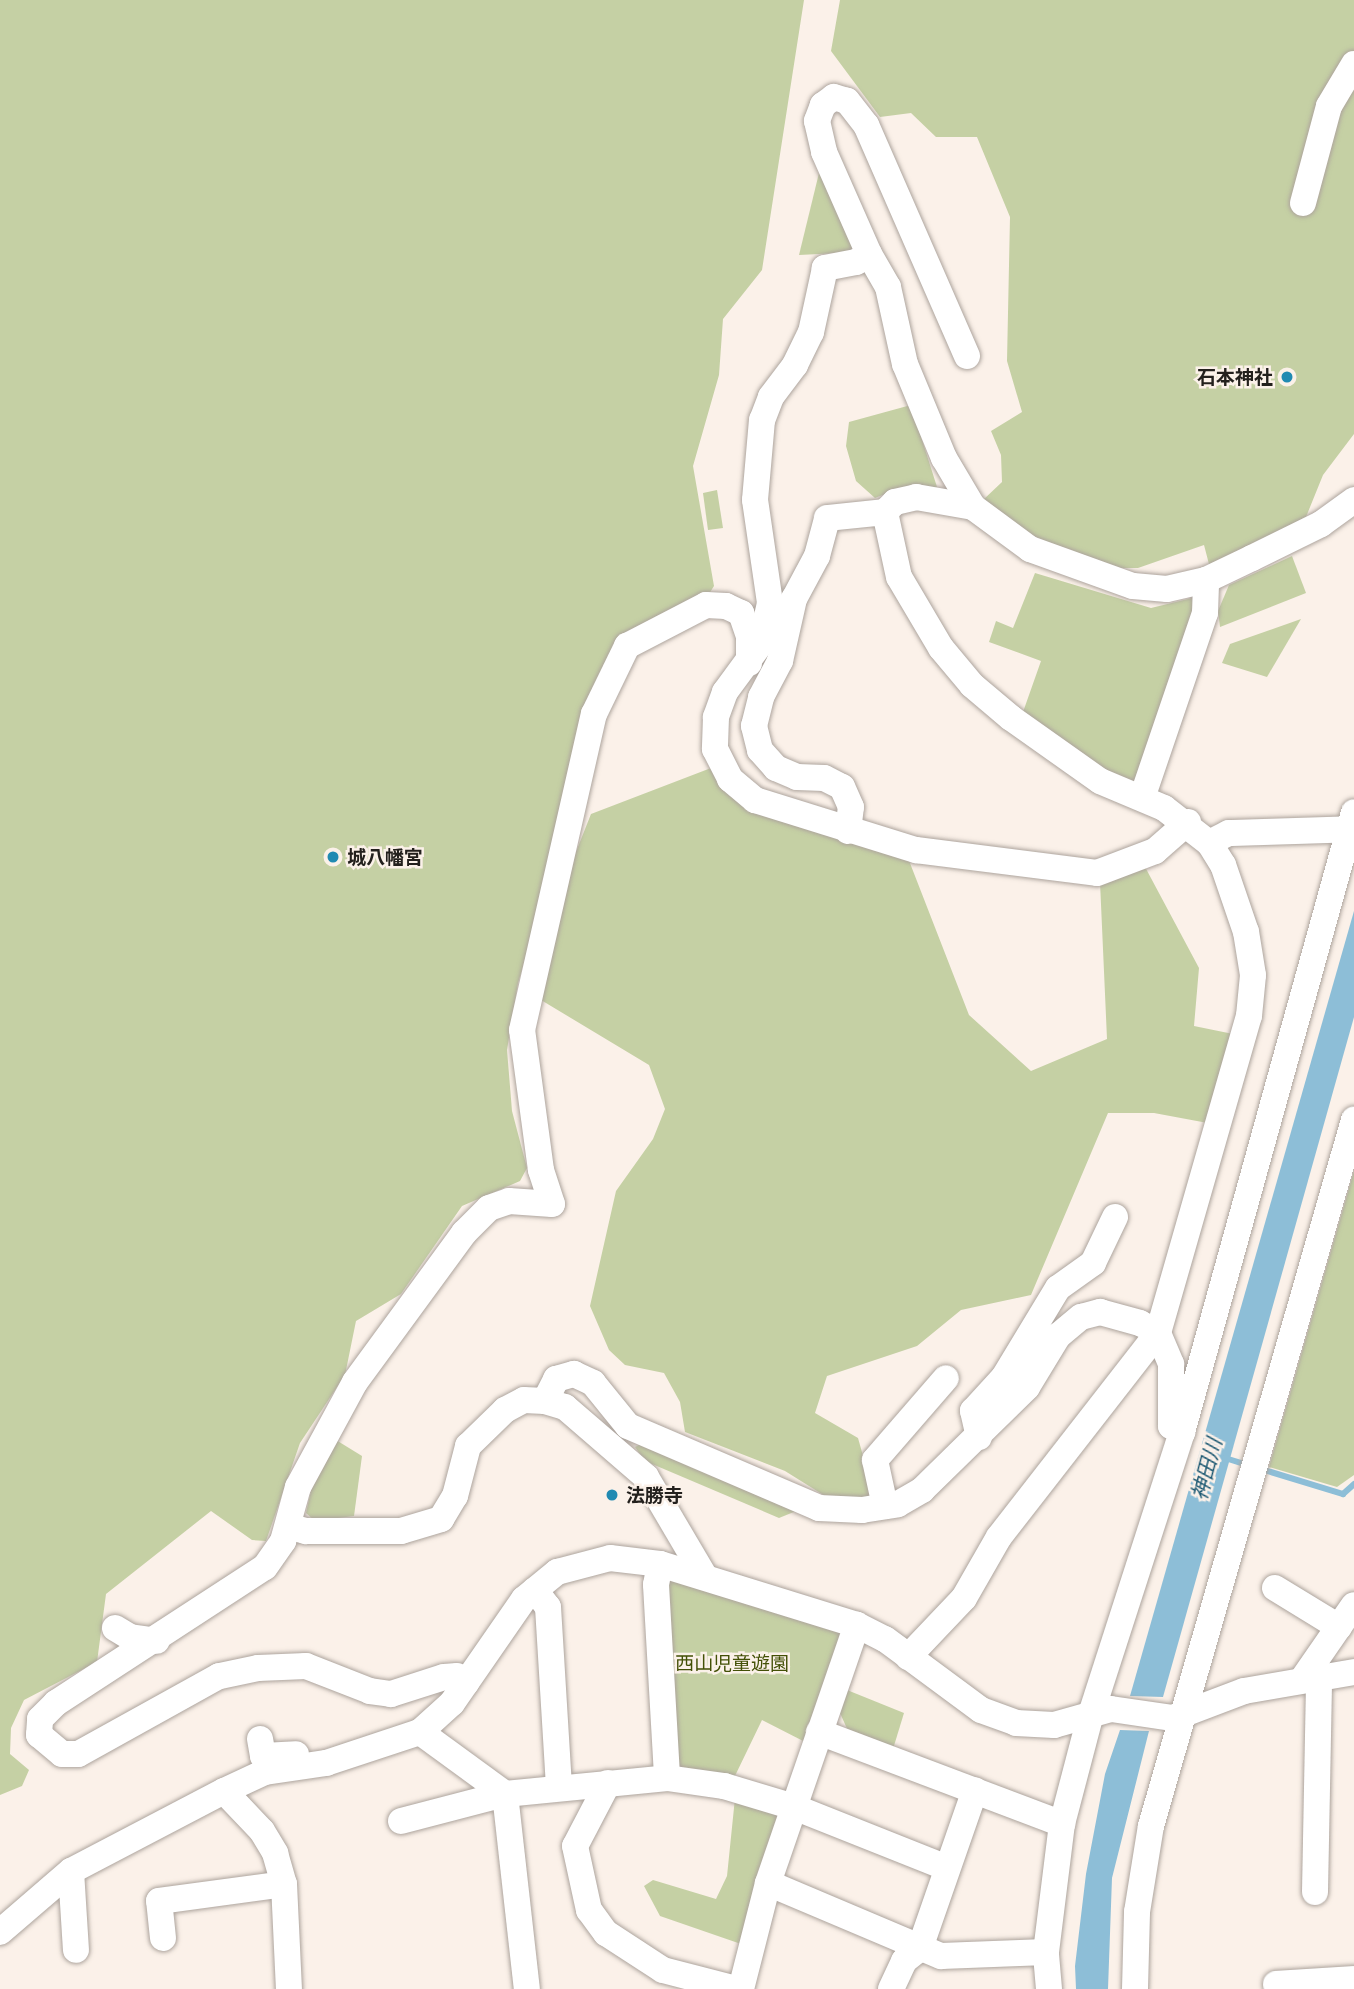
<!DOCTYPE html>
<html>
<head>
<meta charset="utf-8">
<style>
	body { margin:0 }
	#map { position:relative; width:1354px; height:1989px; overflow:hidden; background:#fbf1e9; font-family:Commissioner,"Noto Sans JP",sans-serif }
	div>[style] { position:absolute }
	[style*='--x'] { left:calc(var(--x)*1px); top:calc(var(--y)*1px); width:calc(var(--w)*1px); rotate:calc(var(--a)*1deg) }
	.green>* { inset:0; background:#c5d0a4 }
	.water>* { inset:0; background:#8dbed7 }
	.stream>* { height:6px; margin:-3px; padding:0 3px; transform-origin:3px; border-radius:3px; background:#8dbed7 }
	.roads { filter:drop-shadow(0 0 2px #ada49d) drop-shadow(0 0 2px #ada49d) }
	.minor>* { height:26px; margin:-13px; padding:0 13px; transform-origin:13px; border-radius:13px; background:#fff }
	.dots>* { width:19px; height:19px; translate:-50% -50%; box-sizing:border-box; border:4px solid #fbf1e9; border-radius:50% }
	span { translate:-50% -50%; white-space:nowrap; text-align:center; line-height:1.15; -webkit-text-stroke:5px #fbf1e9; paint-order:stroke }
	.poi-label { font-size:19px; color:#23201d; font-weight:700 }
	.right { translate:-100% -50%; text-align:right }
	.left { translate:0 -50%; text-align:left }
	.park-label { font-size:19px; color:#435006 }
	.water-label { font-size:21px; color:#1a5771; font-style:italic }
</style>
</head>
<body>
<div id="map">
	<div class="green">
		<i style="clip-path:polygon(0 0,804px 0,762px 270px,723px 319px,719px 375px,693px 466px,714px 586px,707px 597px,624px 634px,518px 983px,507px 1050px,512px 1111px,527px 1168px,520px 1181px,462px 1206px,401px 1294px,356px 1321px,345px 1375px,300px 1443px,266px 1541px,252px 1540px,211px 1511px,106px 1594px,97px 1662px,24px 1700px,11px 1728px,10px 1754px,29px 1770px,22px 1786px,0 1795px)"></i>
		<i style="clip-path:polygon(840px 0,1354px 0,1354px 434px,1323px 475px,1306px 517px,1210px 568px,1204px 545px,1138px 568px,1109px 568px,1046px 547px,983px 500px,1002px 482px,1001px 455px,991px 431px,1022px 412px,1007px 361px,1010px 217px,977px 137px,936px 137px,911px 113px,880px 117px,831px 51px)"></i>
		<i style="clip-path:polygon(819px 173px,859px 252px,799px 255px)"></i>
		<i style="clip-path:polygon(911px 405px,937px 487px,903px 487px,875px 498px,856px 481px,846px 446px,849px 422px)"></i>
		<i style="clip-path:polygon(717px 490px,723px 528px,708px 530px,703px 493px)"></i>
		<i style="clip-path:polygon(1292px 556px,1306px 593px,1220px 627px,1218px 611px,1229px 585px)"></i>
		<i style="clip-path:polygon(1035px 573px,1151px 608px,1196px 597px,1198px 612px,1138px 790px,1091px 768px,1023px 712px,1041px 661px,989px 642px,996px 621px,1013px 628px)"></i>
		<i style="clip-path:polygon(1301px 619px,1267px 677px,1222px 663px,1230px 644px)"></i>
		<i style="clip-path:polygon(711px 768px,908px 858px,969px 1015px,1031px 1071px,1107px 1039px,1100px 882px,1144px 865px,1199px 968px,1194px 1026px,1238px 1035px,1213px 1124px,1154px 1113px,1108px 1113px,1031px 1295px,961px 1310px,917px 1346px,827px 1376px,815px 1413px,858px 1438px,876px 1502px,825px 1496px,785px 1471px,685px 1432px,680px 1402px,664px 1373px,625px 1365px,609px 1350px,590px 1306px,616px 1191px,653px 1139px,665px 1109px,649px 1065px,541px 1000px,572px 862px,591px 814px)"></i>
		<i style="clip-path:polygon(1354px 1171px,1354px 1475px,1337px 1487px,1269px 1467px)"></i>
		<i style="clip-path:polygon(336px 1440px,362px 1456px,354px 1516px,315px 1521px,306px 1513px,312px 1486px)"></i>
		<i style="clip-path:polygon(643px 1443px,806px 1507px,779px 1518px,645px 1461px,635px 1447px)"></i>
		<i style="clip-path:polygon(664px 1576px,847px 1631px,809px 1744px,762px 1720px,733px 1780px,672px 1769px)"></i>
		<i style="clip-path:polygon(847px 1690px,904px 1713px,893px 1749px,849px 1733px,840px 1713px)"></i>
		<i style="clip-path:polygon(735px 1798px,784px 1813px,741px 1944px,660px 1916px,644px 1886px,653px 1880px,716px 1899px,727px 1876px)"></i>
	</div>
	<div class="water">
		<i style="clip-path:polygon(1354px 911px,1354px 1017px,1163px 1697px,1130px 1696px)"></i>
		<i style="clip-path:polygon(1120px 1730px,1149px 1731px,1112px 1878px,1108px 1989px,1076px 1989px,1075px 1966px,1086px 1874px,1105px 1774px)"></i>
	</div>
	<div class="stream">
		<i style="--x:1225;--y:1458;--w:24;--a:17"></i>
		<i style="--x:1261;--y:1469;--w:86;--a:17"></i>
		<i style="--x:1343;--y:1494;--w:15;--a:-42"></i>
	</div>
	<div class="roads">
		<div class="minor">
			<i style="--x:1303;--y:203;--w:100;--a:-75"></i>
			<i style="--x:1329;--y:106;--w:49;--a:-59.2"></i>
			<i style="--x:869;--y:254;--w:38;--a:60"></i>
			<i style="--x:888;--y:287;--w:79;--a:77.6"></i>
			<i style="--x:905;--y:364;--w:102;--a:67.5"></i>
			<i style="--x:944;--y:458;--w:57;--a:59.4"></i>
			<i style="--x:973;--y:507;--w:71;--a:36.4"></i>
			<i style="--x:1030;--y:549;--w:109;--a:19.8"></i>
			<i style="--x:1133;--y:586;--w:34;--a:5"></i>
			<i style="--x:1167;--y:589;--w:40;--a:-13"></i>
			<i style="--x:1206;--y:580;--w:51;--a:-25.6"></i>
			<i style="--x:1252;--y:558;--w:77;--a:-26.2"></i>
			<i style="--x:1321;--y:524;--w:41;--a:-36"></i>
			<i style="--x:967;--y:356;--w:252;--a:-113.6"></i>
			<i style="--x:866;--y:125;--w:31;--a:-128"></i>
			<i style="--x:847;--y:101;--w:14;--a:-163"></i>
			<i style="--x:834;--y:97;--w:14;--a:144"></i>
			<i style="--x:823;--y:105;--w:17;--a:111"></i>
			<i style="--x:817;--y:121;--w:32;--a:77"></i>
			<i style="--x:824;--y:152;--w:111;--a:66.2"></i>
			<i style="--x:869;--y:254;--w:15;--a:148"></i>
			<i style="--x:856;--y:262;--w:32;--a:169"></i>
			<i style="--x:825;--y:268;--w:66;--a:102.3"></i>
			<i style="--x:811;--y:332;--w:37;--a:116"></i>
			<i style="--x:795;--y:365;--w:40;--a:127"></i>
			<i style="--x:771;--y:397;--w:25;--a:111"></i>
			<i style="--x:762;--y:420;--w:80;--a:95"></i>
			<i style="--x:755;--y:500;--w:104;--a:81.7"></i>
			<i style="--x:770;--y:603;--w:41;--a:102.7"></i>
			<i style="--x:761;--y:643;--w:61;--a:126.3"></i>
			<i style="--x:725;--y:692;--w:27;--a:110"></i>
			<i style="--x:716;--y:717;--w:32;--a:92"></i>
			<i style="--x:715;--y:749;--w:34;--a:63"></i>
			<i style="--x:730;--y:779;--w:33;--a:40"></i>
			<i style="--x:755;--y:800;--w:169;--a:17.3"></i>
			<i style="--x:916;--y:850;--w:182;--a:7.2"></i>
			<i style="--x:1097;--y:873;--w:62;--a:-20.8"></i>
			<i style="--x:1155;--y:851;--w:44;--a:-41.3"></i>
			<i style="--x:1142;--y:798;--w:195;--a:-71.2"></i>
			<i style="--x:1205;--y:613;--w:33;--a:-88"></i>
			<i style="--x:848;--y:831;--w:24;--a:-83"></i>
			<i style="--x:851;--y:807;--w:22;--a:-114"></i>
			<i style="--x:842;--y:787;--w:20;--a:-153"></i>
			<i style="--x:824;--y:778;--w:27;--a:-178"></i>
			<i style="--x:797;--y:777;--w:23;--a:-157"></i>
			<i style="--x:776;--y:768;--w:24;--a:-132"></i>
			<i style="--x:760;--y:750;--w:25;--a:-104"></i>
			<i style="--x:754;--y:726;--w:30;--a:-76"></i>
			<i style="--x:761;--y:697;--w:41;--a:-62.2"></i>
			<i style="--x:780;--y:661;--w:64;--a:-77.3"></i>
			<i style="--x:794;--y:599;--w:49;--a:-61.9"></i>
			<i style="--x:817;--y:556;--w:39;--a:-75"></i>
			<i style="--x:827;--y:518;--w:58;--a:-5.9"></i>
			<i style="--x:1209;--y:843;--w:22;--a:-27"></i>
			<i style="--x:1229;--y:833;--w:125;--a:-1.8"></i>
			<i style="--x:545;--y:1401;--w:25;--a:-63"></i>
			<i style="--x:556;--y:1379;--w:19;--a:-16"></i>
			<i style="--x:574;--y:1374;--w:21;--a:25"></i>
			<i style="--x:593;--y:1383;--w:55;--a:50.9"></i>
			<i style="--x:628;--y:1426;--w:208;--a:23.2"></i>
			<i style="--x:819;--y:1508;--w:43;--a:2.7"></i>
			<i style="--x:862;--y:1510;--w:36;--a:-9"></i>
			<i style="--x:898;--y:1504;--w:28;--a:-30"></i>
			<i style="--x:922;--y:1490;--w:147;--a:-44.4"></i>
			<i style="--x:1027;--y:1387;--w:60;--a:-58.7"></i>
			<i style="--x:1058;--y:1336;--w:30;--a:-40"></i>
			<i style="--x:1081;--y:1317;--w:20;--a:-15"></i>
			<i style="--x:1100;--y:1312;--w:41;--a:15.4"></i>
			<i style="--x:1140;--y:1323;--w:21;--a:29"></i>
			<i style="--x:1158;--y:1333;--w:34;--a:67"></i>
			<i style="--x:1171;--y:1364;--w:62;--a:90"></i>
			<i style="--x:1171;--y:1426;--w:13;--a:29"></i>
			<i style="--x:979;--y:1437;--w:27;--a:-103"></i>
			<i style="--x:973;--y:1411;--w:46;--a:-47.6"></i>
			<i style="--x:1004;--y:1377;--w:104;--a:-58.8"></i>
			<i style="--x:1058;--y:1288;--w:43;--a:-35.5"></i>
			<i style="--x:1093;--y:1263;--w:51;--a:-64.4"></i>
			<i style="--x:885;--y:1506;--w:47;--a:-102.3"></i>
			<i style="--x:875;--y:1460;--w:108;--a:-49.1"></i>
			<i style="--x:288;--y:1526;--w:19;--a:16"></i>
			<i style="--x:306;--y:1531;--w:95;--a:0"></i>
			<i style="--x:401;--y:1531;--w:42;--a:-16.7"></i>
			<i style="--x:441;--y:1519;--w:27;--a:-59"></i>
			<i style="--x:455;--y:1496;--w:52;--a:-75.4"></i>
			<i style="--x:468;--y:1446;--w:52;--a:-44.2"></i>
			<i style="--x:505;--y:1410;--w:21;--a:-28"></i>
			<i style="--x:524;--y:1400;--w:21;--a:3"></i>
			<i style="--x:545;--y:1401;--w:21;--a:17"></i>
			<i style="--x:565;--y:1407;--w:107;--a:40.8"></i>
			<i style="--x:646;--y:1477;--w:116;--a:59.5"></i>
			<i style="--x:660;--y:1564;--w:21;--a:101"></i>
			<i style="--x:656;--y:1585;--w:193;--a:86.7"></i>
			<i style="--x:1275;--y:1588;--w:75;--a:31.4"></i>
			<i style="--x:535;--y:1590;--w:21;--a:53"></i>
			<i style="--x:548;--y:1607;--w:179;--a:86.5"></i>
			<i style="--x:115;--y:1628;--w:17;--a:31"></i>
			<i style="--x:130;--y:1637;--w:27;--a:8"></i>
			<i style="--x:908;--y:1657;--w:81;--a:-46.5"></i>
			<i style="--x:964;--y:1598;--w:70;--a:-60.2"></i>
			<i style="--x:999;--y:1537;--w:259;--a:-52.1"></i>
			<i style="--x:1158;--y:1333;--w:330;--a:-74"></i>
			<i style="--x:1249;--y:1016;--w:41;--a:-84.4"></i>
			<i style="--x:1253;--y:975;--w:44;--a:-99.2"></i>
			<i style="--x:1246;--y:932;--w:71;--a:-108.9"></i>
			<i style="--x:1223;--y:865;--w:26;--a:-122"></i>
			<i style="--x:1209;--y:843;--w:57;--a:-142.1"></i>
			<i style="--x:1164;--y:808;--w:69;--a:-157.1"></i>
			<i style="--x:1100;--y:781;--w:109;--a:-144.7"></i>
			<i style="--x:1011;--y:718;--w:51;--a:-139.8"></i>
			<i style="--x:972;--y:685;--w:48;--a:-130"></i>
			<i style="--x:941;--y:648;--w:82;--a:-120.6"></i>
			<i style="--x:899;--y:577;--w:66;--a:-102.2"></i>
			<i style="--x:885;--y:512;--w:14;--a:-45"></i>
			<i style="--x:895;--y:502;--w:22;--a:-13"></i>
			<i style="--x:916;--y:497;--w:58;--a:10"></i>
			<i style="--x:1302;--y:1680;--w:91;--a:-55.3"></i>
			<i style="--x:466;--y:1683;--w:11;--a:-142"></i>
			<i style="--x:457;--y:1676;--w:13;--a:176"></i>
			<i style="--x:444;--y:1677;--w:56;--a:162.2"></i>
			<i style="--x:391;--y:1694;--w:21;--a:-172"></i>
			<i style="--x:370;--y:1691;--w:69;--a:-158.7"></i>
			<i style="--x:306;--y:1666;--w:48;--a:177.6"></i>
			<i style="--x:258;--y:1668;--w:40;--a:168"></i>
			<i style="--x:219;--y:1676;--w:161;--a:151"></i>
			<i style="--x:78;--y:1754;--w:16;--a:180"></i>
			<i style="--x:62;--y:1754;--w:30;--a:-140"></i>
			<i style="--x:39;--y:1735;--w:16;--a:-86"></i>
			<i style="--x:40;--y:1719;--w:23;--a:-45"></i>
			<i style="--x:56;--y:1703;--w:249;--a:-33.1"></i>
			<i style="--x:265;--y:1567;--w:32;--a:-55"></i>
			<i style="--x:283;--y:1541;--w:56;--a:-74.5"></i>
			<i style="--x:298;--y:1487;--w:119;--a:-61.5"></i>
			<i style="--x:355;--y:1382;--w:185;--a:-53.8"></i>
			<i style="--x:464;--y:1233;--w:35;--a:-45"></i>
			<i style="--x:489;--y:1208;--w:21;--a:-19"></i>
			<i style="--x:509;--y:1201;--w:43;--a:4"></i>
			<i style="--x:552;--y:1204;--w:36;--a:-108"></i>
			<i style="--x:541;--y:1170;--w:141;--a:-97.7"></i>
			<i style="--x:522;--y:1030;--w:324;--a:-77.2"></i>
			<i style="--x:594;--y:714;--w:76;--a:-64.1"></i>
			<i style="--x:627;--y:646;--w:89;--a:-27.4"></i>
			<i style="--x:706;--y:605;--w:20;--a:3"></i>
			<i style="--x:726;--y:606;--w:17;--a:25"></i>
			<i style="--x:741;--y:613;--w:24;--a:71"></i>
			<i style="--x:749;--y:636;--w:27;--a:90"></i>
			<i style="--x:420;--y:1732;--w:105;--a:36.1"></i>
			<i style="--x:505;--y:1794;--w:196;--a:83.6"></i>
			<i style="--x:819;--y:1732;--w:260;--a:20.7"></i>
			<i style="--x:260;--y:1739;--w:17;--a:80"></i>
			<i style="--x:263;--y:1756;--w:33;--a:-3"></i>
			<i style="--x:608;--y:1783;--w:71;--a:117.6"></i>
			<i style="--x:575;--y:1846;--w:66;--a:77.7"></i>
			<i style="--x:589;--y:1910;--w:29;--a:54"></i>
			<i style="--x:606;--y:1933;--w:68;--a:33"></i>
			<i style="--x:663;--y:1970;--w:75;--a:14.6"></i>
			<i style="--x:224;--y:1791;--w:55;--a:46.5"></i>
			<i style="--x:262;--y:1831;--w:26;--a:59"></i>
			<i style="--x:275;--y:1853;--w:32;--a:74"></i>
			<i style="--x:284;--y:1884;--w:105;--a:87.3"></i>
			<i style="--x:401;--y:1821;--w:107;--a:-14.6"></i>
			<i style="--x:505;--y:1794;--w:163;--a:-5.6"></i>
			<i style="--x:667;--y:1778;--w:58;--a:8"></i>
			<i style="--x:724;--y:1786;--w:73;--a:16.7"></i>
			<i style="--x:794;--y:1807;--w:165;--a:21.7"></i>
			<i style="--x:71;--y:1871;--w:79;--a:86.4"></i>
			<i style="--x:768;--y:1883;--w:188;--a:22.9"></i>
			<i style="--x:941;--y:1956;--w:105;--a:-2.2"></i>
			<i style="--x:1315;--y:1892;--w:215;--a:-88.9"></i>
			<i style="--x:0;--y:1932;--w:94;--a:-40.7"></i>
			<i style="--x:71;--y:1871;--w:173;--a:-27.6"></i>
			<i style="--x:224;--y:1791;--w:45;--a:-24.9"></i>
			<i style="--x:265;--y:1772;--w:62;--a:-8.4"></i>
			<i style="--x:326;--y:1763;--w:99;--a:-18.3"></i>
			<i style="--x:420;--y:1732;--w:43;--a:-42.2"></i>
			<i style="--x:452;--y:1703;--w:126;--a:-55.3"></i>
			<i style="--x:524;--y:1599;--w:43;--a:-39.3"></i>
			<i style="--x:557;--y:1572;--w:55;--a:-14.8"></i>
			<i style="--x:610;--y:1558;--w:50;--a:6.8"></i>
			<i style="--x:660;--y:1564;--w:206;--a:17.2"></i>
			<i style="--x:857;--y:1625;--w:31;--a:27"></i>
			<i style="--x:885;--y:1639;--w:119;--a:36.5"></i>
			<i style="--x:981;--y:1710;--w:37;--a:20"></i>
			<i style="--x:1016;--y:1723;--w:38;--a:3"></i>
			<i style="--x:1054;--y:1725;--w:59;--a:-15.7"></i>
			<i style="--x:1111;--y:1709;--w:63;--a:8.3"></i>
			<i style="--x:1173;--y:1718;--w:76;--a:-20.8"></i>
			<i style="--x:1244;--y:1691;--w:112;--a:-9.8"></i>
			<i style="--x:163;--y:1938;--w:37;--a:-96"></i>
			<i style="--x:159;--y:1901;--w:126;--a:-7.7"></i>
			<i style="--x:1276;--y:1984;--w:78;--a:-3.7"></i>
			<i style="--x:741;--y:1989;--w:109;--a:-75.7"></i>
			<i style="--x:768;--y:1883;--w:273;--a:-71"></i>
			<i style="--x:891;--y:1989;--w:31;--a:-65"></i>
			<i style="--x:904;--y:1961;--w:21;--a:-39"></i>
			<i style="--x:920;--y:1948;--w:167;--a:-70.8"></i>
			<i style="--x:1049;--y:1989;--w:37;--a:-95"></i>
			<i style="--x:1046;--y:1952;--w:129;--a:-82.9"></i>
			<i style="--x:1062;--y:1824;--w:111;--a:-75.3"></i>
			<i style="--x:1090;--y:1717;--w:299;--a:-72.1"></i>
			<i style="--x:1182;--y:1432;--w:643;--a:-74.49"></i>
			<i style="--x:1135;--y:1989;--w:77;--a:-88.5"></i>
			<i style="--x:1137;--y:1912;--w:87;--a:-80.8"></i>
			<i style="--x:1151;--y:1826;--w:735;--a:-73.96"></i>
		</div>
	</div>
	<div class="dots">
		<i style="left:1287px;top:377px;background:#218ab2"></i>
		<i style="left:333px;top:857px;background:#218ab2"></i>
		<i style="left:612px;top:1495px;background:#218ab2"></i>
	</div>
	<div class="poi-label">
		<span class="right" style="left:1273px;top:377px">石本神社</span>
		<span class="left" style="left:347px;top:857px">城八幡宮</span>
		<span class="left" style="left:626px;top:1495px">法勝寺</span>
	</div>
	<div class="park-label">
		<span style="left:732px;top:1663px">西山児童遊園</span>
	</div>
	<div class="water-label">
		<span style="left:1206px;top:1469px;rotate:-75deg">神田川</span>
	</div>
</div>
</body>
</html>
